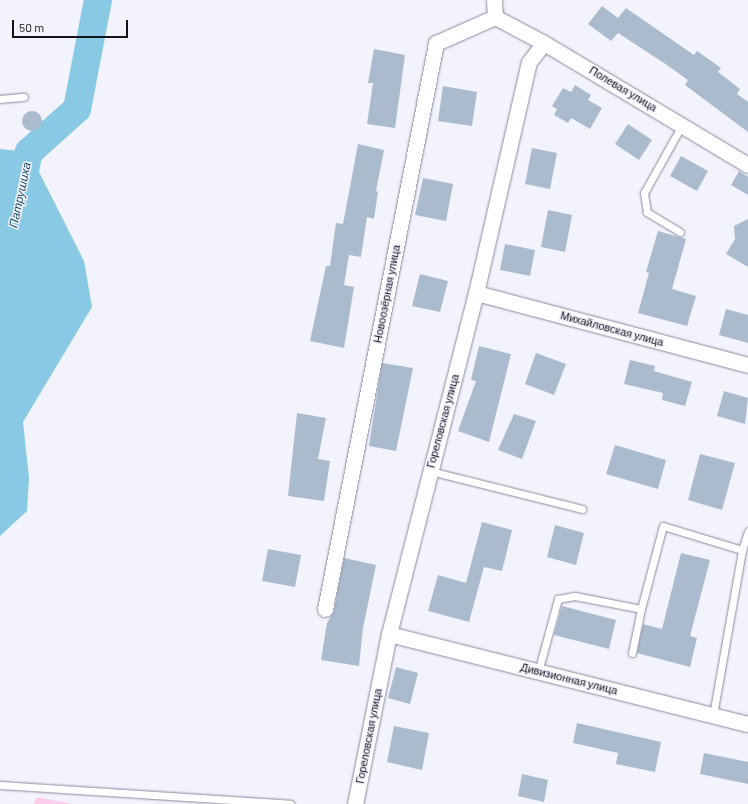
<!DOCTYPE html>
<html>
<head>
<meta charset="utf-8">
<style>
	body { margin:0 }
	#map { position:relative; width:748px; height:804px; overflow:hidden; background:#f3f3fd; font-family:Barlow,sans-serif }
	div>[style] { position:absolute }
	[style*='--x'] { left:calc(var(--x)*1px); top:calc(var(--y)*1px); width:calc(var(--w)*1px); rotate:calc(var(--a)*1deg) }
	.green>* { inset:0; background:#fccdeb }
	.water>* { inset:0; background:#8ac9e4 }
	.river>* { height:28px; margin:-14px; padding:0 14px; transform-origin:14px; border-radius:14px; background:#8ac9e4 }
	.building>* { inset:0; background:#abbbce }
	.round { border-radius:50% }
	.roads { filter:drop-shadow(0 0 1px #88899f) drop-shadow(0 0 1px #88899f) }
	.lane>* { height:7px; margin:-3.5px; padding:0 3.5px; transform-origin:3.5px; border-radius:3.5px; background:#fff }
	.street>* { height:15px; margin:-7.5px; padding:0 7.5px; transform-origin:7.5px; border-radius:7.5px; background:#fff }
	span { translate:-50% -50%; white-space:nowrap; text-align:center; line-height:1.15; -webkit-text-stroke:3px #f3f3fd; paint-order:stroke }
	.street-label { font-size:11px; color:#13131b }
	.water-label { font-size:12px; color:#1c4f62; font-style:italic }
	.scale { position:absolute; left:12px; top:20px; width:116px; height:18px; box-sizing:border-box; border:2px solid #13131b; border-top:0; padding-left:5px; font-size:12px; line-height:14px; white-space:nowrap; color:#13131b; -webkit-text-stroke:3px #f3f3fd; paint-order:stroke }
</style>
</head>
<body>
<div id="map">
	<div class="green">
		<i style="clip-path:polygon(37px 797px,73px 804px,33px 804px)"></i>
	</div>
	<div class="water">
		<i style="clip-path:polygon(0 149px,29px 152px,84px 261px,92px 307px,23px 422px,29px 478px,27px 511px,0 536px)"></i>
	</div>
	<div class="river">
		<i style="--x:21;--y:189;--w:38;--a:-78"></i>
		<i style="--x:29;--y:152;--w:64;--a:-41.9"></i>
		<i style="--x:77;--y:109;--w:111;--a:-79.1"></i>
	</div>
	<div class="building">
		<i style="clip-path:polygon(602px 6px,618px 18px,626px 8px,694px 55px,697px 51px,721px 68px,718px 72px,740px 89px,737px 94px,748px 102px,748px 132px,685px 85px,688px 80px,664px 63px,618px 33px,611px 41px,588px 24px)"></i>
		<i style="clip-path:polygon(374px 49px,405px 55px,395px 128px,367px 124px,373px 83px,368px 83px)"></i>
		<i style="clip-path:polygon(575px 85px,591px 95px,588px 100px,602px 108px,590px 129px,571px 118px,568px 123px,554px 115px,557px 109px,552px 106px,563px 88px,571px 92px)"></i>
		<i style="clip-path:polygon(443px 86px,477px 92px,472px 126px,438px 121px)"></i>
		<i class="round" style="left:22px;top:111px;width:20px;height:20px"></i>
		<i style="clip-path:polygon(628px 124px,652px 140px,639px 160px,615px 144px)"></i>
		<i style="clip-path:polygon(358px 144px,384px 150px,376px 191px,378px 192px,374px 219px,367px 217px,361px 257px,349px 255px,344px 285px,354px 287px,344px 348px,310px 341px,326px 266px,330px 266px,336px 223px,343px 224px)"></i>
		<i style="clip-path:polygon(532px 148px,557px 153px,550px 189px,525px 184px)"></i>
		<i style="clip-path:polygon(681px 156px,708px 171px,697px 191px,670px 176px)"></i>
		<i style="clip-path:polygon(739px 171px,748px 177px,748px 195px,731px 185px)"></i>
		<i style="clip-path:polygon(423px 178px,453px 184px,446px 221px,415px 215px)"></i>
		<i style="clip-path:polygon(548px 210px,572px 215px,565px 252px,541px 247px)"></i>
		<i style="clip-path:polygon(748px 219px,748px 267px,726px 254px,735px 239px,734px 226px)"></i>
		<i style="clip-path:polygon(658px 231px,686px 239px,672px 289px,696px 296px,687px 326px,638px 313px,649px 273px,646px 272px)"></i>
		<i style="clip-path:polygon(505px 244px,535px 250px,530px 276px,500px 270px)"></i>
		<i style="clip-path:polygon(420px 274px,448px 281px,440px 312px,412px 306px)"></i>
		<i style="clip-path:polygon(726px 309px,748px 315px,748px 343px,719px 335px)"></i>
		<i style="clip-path:polygon(479px 346px,511px 354px,489px 442px,458px 431px,476px 381px,471px 380px)"></i>
		<i style="clip-path:polygon(536px 353px,566px 364px,554px 395px,525px 384px)"></i>
		<i style="clip-path:polygon(630px 360px,655px 366px,654px 371px,692px 382px,685px 406px,662px 400px,663px 393px,624px 384px)"></i>
		<i style="clip-path:polygon(382px 363px,413px 368px,396px 451px,369px 446px)"></i>
		<i style="clip-path:polygon(724px 391px,748px 398px,745px 424px,717px 416px)"></i>
		<i style="clip-path:polygon(297px 413px,326px 418px,318px 459px,330px 461px,324px 501px,288px 496px)"></i>
		<i style="clip-path:polygon(514px 414px,536px 421px,522px 459px,498px 450px)"></i>
		<i style="clip-path:polygon(615px 445px,666px 460px,658px 489px,606px 474px)"></i>
		<i style="clip-path:polygon(700px 454px,735px 463px,722px 510px,688px 500px)"></i>
		<i style="clip-path:polygon(482px 522px,512px 530px,502px 571px,484px 567px,469px 622px,428px 611px,438px 575px,466px 583px)"></i>
		<i style="clip-path:polygon(555px 525px,584px 533px,576px 565px,547px 557px)"></i>
		<i style="clip-path:polygon(268px 549px,301px 555px,295px 587px,262px 581px)"></i>
		<i style="clip-path:polygon(681px 553px,710px 560px,690px 636px,697px 638px,690px 667px,637px 653px,643px 624px,662px 629px)"></i>
		<i style="clip-path:polygon(344px 558px,376px 565px,363px 628px,359px 666px,321px 660px,327px 623px,334px 611px)"></i>
		<i style="clip-path:polygon(562px 606px,616px 620px,609px 649px,554px 635px)"></i>
		<i style="clip-path:polygon(396px 667px,418px 673px,410px 704px,388px 698px)"></i>
		<i style="clip-path:polygon(577px 723px,661px 742px,655px 772px,616px 764px,618px 753px,573px 743px)"></i>
		<i style="clip-path:polygon(394px 726px,429px 733px,422px 770px,387px 762px)"></i>
		<i style="clip-path:polygon(704px 753px,748px 762px,748px 784px,700px 774px)"></i>
		<i style="clip-path:polygon(522px 774px,548px 780px,544px 802px,518px 796px)"></i>
	</div>
	<div class="roads">
		<div class="lane">
			<i style="--x:0;--y:99;--w:24;--a:-5"></i>
			<i style="--x:680;--y:232;--w:39;--a:-149"></i>
			<i style="--x:647;--y:212;--w:19;--a:-99"></i>
			<i style="--x:644;--y:193;--w:78;--a:-60.8"></i>
			<i style="--x:430;--y:471;--w:157;--a:14"></i>
			<i style="--x:632;--y:653;--w:45;--a:-78.4"></i>
			<i style="--x:538;--y:672;--w:76;--a:-74.7"></i>
			<i style="--x:558;--y:599;--w:17;--a:-10"></i>
			<i style="--x:575;--y:596;--w:67;--a:11.1"></i>
			<i style="--x:641;--y:609;--w:86;--a:-75.2"></i>
			<i style="--x:663;--y:526;--w:83;--a:16.9"></i>
			<i style="--x:713;--y:715;--w:168;--a:-80"></i>
			<i style="--x:742;--y:550;--w:20;--a:-72"></i>
			<i style="--x:0;--y:785;--w:291;--a:3.7"></i>
		</div>
		<div class="street">
			<i style="--x:494;--y:0;--w:17;--a:87"></i>
			<i style="--x:495;--y:17;--w:55;--a:28"></i>
			<i style="--x:544;--y:43;--w:238;--a:30.9"></i>
			<i style="--x:476;--y:293;--w:281;--a:14.8"></i>
			<i style="--x:325;--y:609;--w:577;--a:-78.9"></i>
			<i style="--x:436;--y:43;--w:64;--a:-23.8"></i>
			<i style="--x:389;--y:634;--w:370;--a:14.1"></i>
			<i style="--x:355;--y:804;--w:173;--a:-78.7"></i>
			<i style="--x:389;--y:634;--w:352;--a:-75.7"></i>
			<i style="--x:476;--y:293;--w:237;--a:-77.1"></i>
			<i style="--x:529;--y:62;--w:24;--a:-52"></i>
		</div>
	</div>
	<div class="street-label">
		<span style="left:623px;top:89px;rotate:31deg">Полевая улица</span>
		<span style="left:387px;top:294px;rotate:-79deg">Новоозёрная улица</span>
		<span style="left:612px;top:329px;rotate:15deg">Михайловская улица</span>
		<span style="left:443px;top:421px;rotate:-75deg">Гореловская улица</span>
		<span style="left:569px;top:679px;rotate:14deg">Дивизионная улица</span>
		<span style="left:369px;top:736px;rotate:-79deg">Гореловская улица</span>
	</div>
	<div class="water-label">
		<span style="left:20px;top:195px;rotate:-78deg">Патрушиха</span>
	</div>
	<div class="scale">50 m</div>
</div>
</body>
</html>
